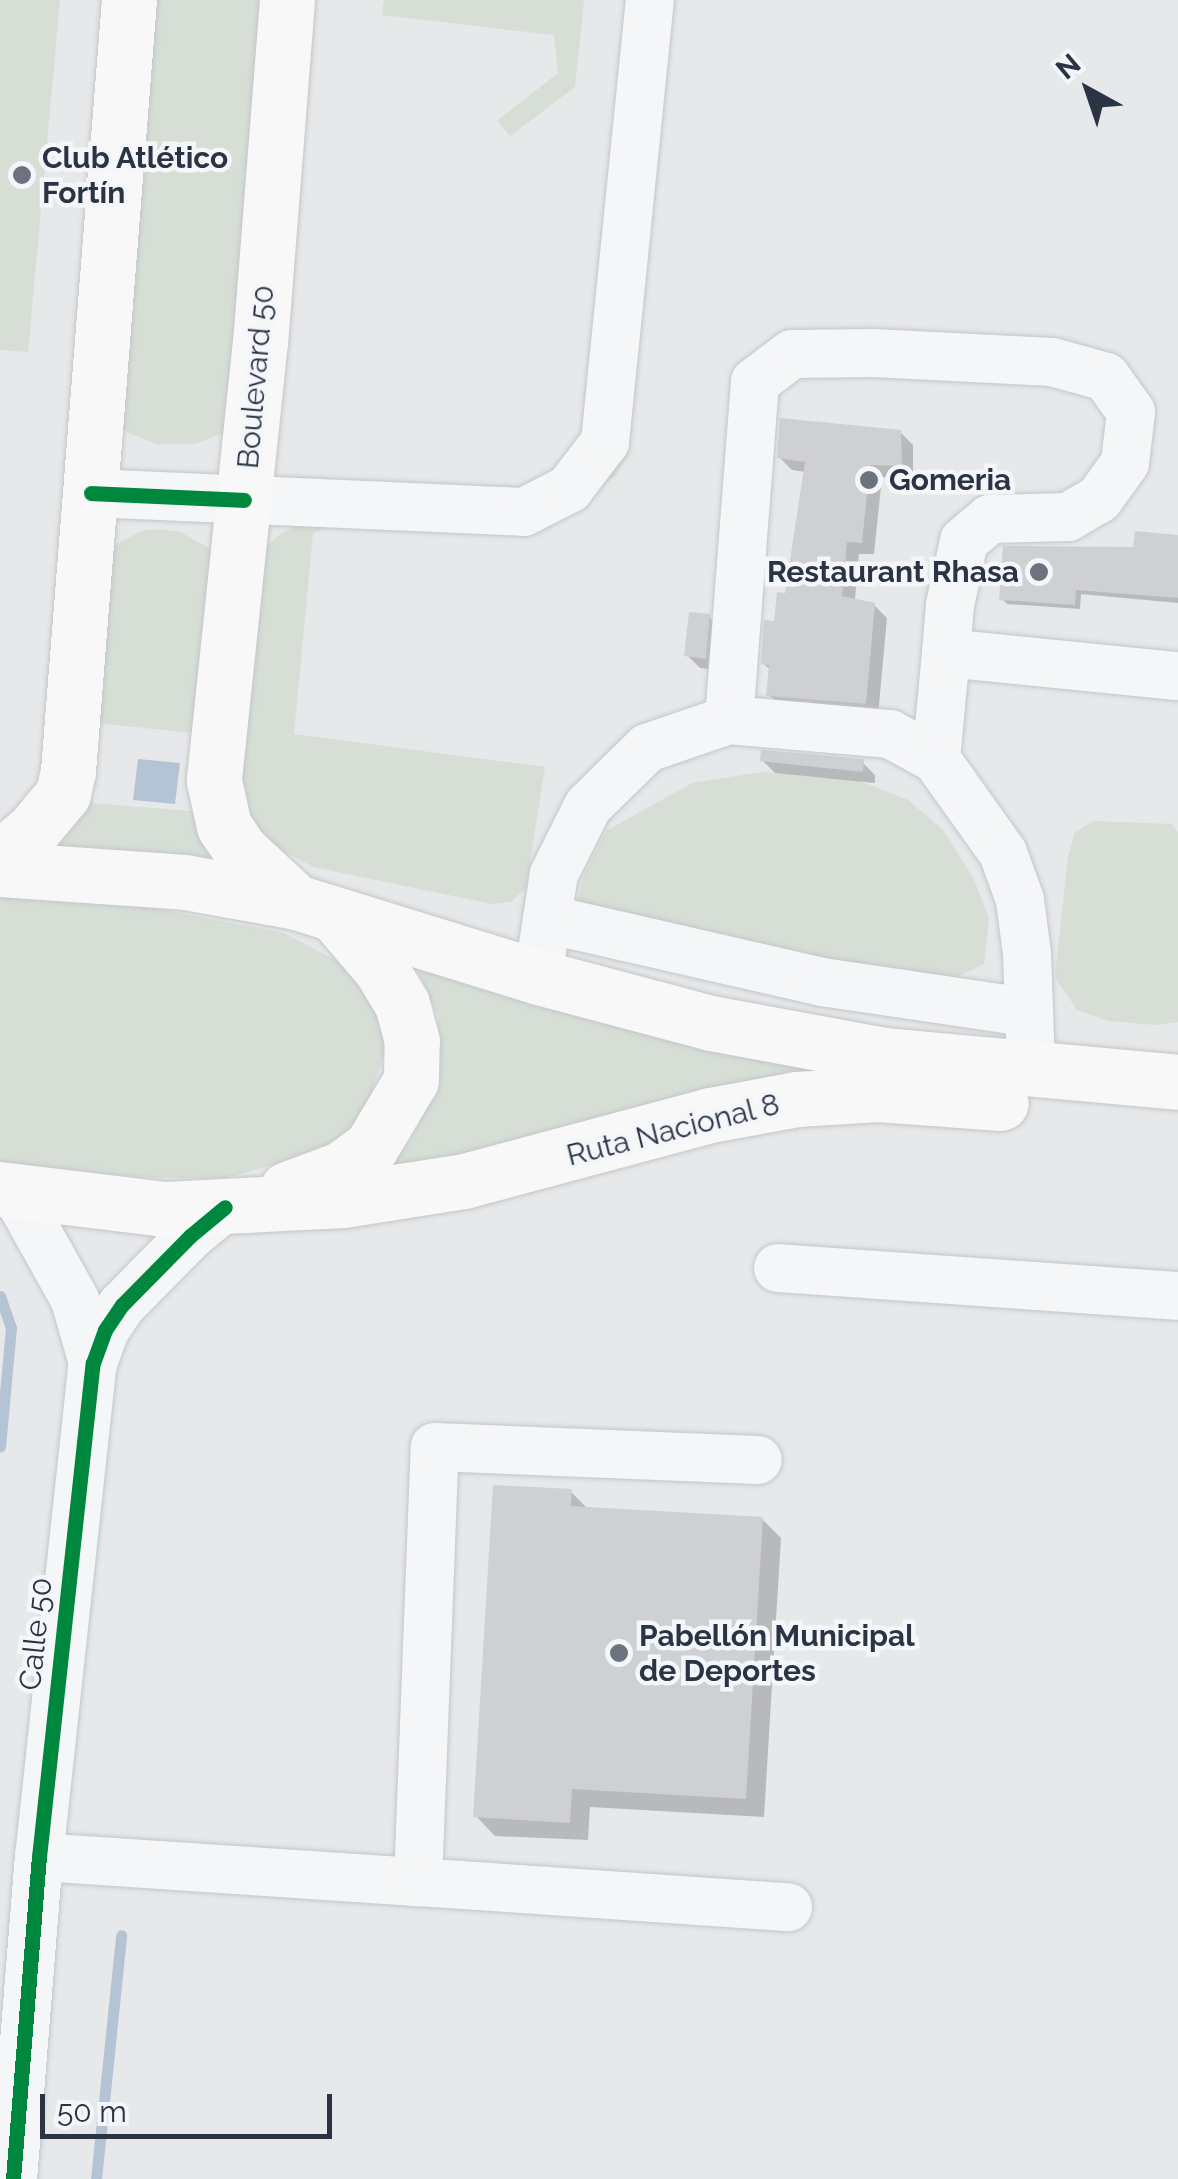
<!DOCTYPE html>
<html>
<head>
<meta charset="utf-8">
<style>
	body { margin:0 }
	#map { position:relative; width:1178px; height:2179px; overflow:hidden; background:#e6e8ea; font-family:Raleway,sans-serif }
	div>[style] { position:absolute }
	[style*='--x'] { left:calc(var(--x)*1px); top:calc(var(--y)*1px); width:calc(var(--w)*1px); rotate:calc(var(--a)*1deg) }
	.green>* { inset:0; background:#d6ded6 }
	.water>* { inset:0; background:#b4c4d5 }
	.shadow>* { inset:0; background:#0003 }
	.stream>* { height:11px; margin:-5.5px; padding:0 5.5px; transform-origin:5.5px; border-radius:5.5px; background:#b4c4d5 }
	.building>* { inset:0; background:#ced0d3 }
	.roads { filter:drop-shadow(0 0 2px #c4c6c8) drop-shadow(0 0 2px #c4c6c8) }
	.minor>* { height:48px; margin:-24px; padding:0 24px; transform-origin:24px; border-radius:24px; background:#f5f6f7 }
	.major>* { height:55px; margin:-27.5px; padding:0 27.5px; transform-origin:27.5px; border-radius:27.5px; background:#f8f8f8 }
	.highway>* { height:55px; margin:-27.5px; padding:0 27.5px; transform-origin:27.5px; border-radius:27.5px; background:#f8f8f8 }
	.cycleway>* { height:15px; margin:-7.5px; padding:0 7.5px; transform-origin:7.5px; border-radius:7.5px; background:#00873e }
	.dots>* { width:28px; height:28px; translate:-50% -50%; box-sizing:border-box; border:5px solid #f4f6f9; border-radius:50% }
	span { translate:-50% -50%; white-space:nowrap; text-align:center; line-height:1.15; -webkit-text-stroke:9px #f4f6f9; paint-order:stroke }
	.poi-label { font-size:30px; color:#2b3445; font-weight:700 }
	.left { translate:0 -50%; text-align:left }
	.right { translate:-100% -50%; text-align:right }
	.street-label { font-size:30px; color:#2b3445 }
	.north { position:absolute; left:1038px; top:40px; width:100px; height:100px; -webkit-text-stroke:8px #f4f6f9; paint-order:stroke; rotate:320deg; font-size:28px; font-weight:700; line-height:40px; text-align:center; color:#2b3445 }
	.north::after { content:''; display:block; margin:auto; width:35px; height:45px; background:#2b3445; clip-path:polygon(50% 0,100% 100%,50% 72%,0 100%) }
	.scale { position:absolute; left:40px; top:2094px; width:292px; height:45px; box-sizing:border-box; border:5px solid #2b3445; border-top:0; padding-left:12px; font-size:30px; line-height:35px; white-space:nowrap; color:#2b3445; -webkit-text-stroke:8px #f4f6f9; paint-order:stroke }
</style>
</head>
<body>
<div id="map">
	<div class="green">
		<i style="clip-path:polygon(0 0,60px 0,28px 352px,0 350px)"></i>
		<i style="clip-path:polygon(151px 0,264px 0,228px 431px,195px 444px,156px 444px,127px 432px,115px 422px)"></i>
		<i style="clip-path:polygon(384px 0,584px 0,575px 87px,510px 136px,497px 121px,558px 73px,554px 35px,382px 15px)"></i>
		<i style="clip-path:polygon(630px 452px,616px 475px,567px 517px,531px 534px,343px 520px,313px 533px,294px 734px,545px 767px,526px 888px,511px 902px,492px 904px,313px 867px,274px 846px,248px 826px,232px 794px,261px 551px,282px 533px,320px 513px,531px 516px,606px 455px)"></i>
		<i style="clip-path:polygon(160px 529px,180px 532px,211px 549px,202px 734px,87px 722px,110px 548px,141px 531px)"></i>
		<i style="clip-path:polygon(762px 772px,860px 781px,908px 800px,943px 830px,974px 879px,989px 919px,984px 964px,933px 988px,572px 924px,584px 874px,606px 831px,692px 783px)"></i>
		<i style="clip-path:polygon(78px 802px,202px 812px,232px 870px,33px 849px)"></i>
		<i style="clip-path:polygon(1093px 821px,1172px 824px,1178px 832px,1178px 1022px,1156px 1025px,1108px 1021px,1077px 1010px,1055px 977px,1068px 857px,1075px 832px)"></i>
		<i style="clip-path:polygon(0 897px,127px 903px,284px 933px,345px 965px,375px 1003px,389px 1040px,362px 1120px,330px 1149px,226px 1178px,153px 1178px,0 1165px)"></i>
		<i style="clip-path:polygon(408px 949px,804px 1059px,804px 1074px,429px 1169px,388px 1170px,410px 1142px,429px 1103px,437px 1066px,439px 1018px)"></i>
	</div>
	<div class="water">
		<i style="clip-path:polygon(138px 759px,180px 763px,175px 804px,133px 800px)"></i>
	</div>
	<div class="shadow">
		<i style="clip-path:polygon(900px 432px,913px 445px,913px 477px,882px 477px,874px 554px,859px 554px,855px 599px,874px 605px,887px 618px,878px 716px,782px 707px,769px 695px,771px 671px,763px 663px,788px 596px,806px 472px,792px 470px,779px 457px)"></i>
		<i style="clip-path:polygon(1178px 538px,1178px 603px,1081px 594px,1080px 609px,1007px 604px,1002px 599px)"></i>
		<i style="clip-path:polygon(708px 616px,721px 629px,718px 670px,700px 668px,687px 655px)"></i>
		<i style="clip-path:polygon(762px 760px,862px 762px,875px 775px,875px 783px,775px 773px)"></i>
		<i style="clip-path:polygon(571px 1492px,588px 1509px,762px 1519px,781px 1538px,764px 1817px,590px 1807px,588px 1840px,495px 1836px,476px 1816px)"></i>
	</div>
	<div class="stream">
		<i style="--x:0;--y:1296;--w:34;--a:71"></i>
		<i style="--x:11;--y:1328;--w:119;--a:95.3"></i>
		<i style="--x:96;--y:2179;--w:245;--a:-84.1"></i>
	</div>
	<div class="building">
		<i style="clip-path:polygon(780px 418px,901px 430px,902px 466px,870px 465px,862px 543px,847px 542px,842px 596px,875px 603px,866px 704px,766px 696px,769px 665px,761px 664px,764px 620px,774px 621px,777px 592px,785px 593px,805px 462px,777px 458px)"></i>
		<i style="clip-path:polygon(1135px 531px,1178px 535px,1178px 598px,1076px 590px,1075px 605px,999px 600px,1003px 546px,1133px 547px)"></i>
		<i style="clip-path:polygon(689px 612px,710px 614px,706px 659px,684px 656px)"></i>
		<i style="clip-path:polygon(761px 750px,864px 759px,863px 772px,760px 761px)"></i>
		<i style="clip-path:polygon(493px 1485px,572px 1489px,571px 1506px,763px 1517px,746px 1799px,572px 1789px,570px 1823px,473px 1817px)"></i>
	</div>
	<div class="roads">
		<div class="minor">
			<i style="--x:91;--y:493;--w:433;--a:2.5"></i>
			<i style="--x:524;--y:512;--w:51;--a:-27.1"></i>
			<i style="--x:569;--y:489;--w:59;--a:-52.5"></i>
			<i style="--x:605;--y:442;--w:444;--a:-84.2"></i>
			<i style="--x:729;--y:720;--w:339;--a:-85.6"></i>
			<i style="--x:755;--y:382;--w:46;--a:-37.1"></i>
			<i style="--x:792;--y:354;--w:82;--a:-0.7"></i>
			<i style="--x:874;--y:353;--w:178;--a:2.9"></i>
			<i style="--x:1052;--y:362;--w:56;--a:15.5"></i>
			<i style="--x:1106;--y:377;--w:43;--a:54.5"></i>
			<i style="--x:1131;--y:412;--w:51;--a:96.7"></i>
			<i style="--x:1125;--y:463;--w:44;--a:125.8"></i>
			<i style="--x:1099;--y:499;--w:36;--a:150"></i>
			<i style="--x:1068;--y:517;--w:78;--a:178.5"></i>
			<i style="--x:990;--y:519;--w:34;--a:140"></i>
			<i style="--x:964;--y:541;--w:66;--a:102.3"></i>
			<i style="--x:950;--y:605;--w:48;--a:94.8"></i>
			<i style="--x:936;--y:759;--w:106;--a:-84.6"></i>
			<i style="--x:946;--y:653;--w:233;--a:5.7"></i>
			<i style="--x:547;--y:919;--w:282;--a:12.9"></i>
			<i style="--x:822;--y:982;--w:206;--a:8.4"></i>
			<i style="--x:538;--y:977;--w:104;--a:-81.2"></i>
			<i style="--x:554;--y:874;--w:76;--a:-63.4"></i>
			<i style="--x:588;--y:806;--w:83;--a:-44.5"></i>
			<i style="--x:647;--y:748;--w:87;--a:-18.9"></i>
			<i style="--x:729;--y:720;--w:162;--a:5"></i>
			<i style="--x:890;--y:734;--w:52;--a:28.5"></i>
			<i style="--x:936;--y:759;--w:115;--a:54.5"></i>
			<i style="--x:1003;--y:853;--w:50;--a:70.1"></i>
			<i style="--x:1020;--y:900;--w:53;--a:82.5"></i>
			<i style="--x:1027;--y:953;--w:116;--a:88"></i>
			<i style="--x:15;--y:1192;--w:124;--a:60.9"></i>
			<i style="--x:75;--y:1300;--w:66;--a:74.1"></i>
			<i style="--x:778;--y:1268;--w:401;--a:4"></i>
			<i style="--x:39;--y:1857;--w:380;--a:3.8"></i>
			<i style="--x:418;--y:1882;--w:435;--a:-87.8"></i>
			<i style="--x:435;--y:1447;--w:323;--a:2.3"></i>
			<i style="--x:418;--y:1882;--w:371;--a:3.9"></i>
			<i style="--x:13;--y:2179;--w:323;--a:-85.4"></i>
			<i style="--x:39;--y:1857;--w:497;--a:-83.8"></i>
			<i style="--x:93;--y:1363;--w:35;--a:-70"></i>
			<i style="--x:105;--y:1330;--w:30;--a:-56"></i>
			<i style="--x:122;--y:1305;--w:97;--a:-45.4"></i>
			<i style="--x:190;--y:1236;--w:45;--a:-39.6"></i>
		</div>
		<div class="major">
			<i style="--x:287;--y:0;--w:342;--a:94.5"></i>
			<i style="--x:260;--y:341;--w:442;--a:96"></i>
			<i style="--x:214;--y:781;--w:46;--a:77.5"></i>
			<i style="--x:224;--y:826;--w:29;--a:56"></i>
			<i style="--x:240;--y:850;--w:76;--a:42.9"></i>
			<i style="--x:0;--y:858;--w:43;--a:-40.3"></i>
			<i style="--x:33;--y:830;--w:47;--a:-50.2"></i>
			<i style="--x:63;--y:794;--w:24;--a:-78"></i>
			<i style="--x:68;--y:771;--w:773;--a:-85.48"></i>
		</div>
		<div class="highway">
			<i style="--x:0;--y:869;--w:185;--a:4"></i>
			<i style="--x:185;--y:882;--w:113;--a:10.2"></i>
			<i style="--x:296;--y:902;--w:253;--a:17.2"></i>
			<i style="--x:538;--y:977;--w:179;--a:14.9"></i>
			<i style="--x:711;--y:1023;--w:175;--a:10.5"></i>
			<i style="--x:883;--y:1055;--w:296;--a:5.2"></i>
			<i style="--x:0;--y:1189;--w:166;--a:6.9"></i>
			<i style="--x:165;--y:1209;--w:178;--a:-2.9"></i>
			<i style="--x:343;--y:1200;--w:122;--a:-8.9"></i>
			<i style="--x:464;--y:1181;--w:255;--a:-15"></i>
			<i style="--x:710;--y:1115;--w:88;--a:-10.4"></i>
			<i style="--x:797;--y:1099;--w:81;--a:-3.5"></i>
			<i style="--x:878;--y:1094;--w:123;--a:4.2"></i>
			<i style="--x:287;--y:1189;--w:58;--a:-20.3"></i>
			<i style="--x:341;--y:1169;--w:37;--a:-36"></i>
			<i style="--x:371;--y:1147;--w:78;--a:-59.2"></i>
			<i style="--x:411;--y:1080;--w:39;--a:-89"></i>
			<i style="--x:412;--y:1041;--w:38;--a:-105"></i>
			<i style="--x:402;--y:1004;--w:41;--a:-121"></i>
			<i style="--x:381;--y:969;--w:71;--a:-130.4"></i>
		</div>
	</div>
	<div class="cycleway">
		<i style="--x:91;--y:493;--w:153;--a:2.6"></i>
		<i style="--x:13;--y:2179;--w:323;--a:-85.4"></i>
		<i style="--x:39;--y:1857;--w:497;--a:-83.8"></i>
		<i style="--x:93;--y:1363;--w:35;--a:-70"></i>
		<i style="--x:105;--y:1330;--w:30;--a:-56"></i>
		<i style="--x:122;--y:1305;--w:97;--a:-45.4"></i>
		<i style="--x:190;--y:1236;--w:45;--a:-39.6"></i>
	</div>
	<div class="dots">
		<i style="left:22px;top:175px;background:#6c737f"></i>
		<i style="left:869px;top:480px;background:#6c737f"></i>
		<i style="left:1039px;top:572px;background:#6c737f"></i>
		<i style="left:619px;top:1653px;background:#6c737f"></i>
	</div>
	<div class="poi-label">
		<span class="left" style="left:42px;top:175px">Club Atlético<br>Fortín</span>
		<span class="left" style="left:889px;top:480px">Gomeria</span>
		<span class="right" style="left:1019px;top:572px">Restaurant Rhasa</span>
		<span class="left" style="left:639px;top:1653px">Pabellón Municipal<br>de Deportes</span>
	</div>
	<div class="street-label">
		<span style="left:256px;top:377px;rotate:-85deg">Boulevard 50</span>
		<span style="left:673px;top:1130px;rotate:-14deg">Ruta Nacional 8</span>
		<span style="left:36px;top:1634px;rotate:-84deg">Calle 50</span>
	</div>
	<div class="north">N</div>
	<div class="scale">50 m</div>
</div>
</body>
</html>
